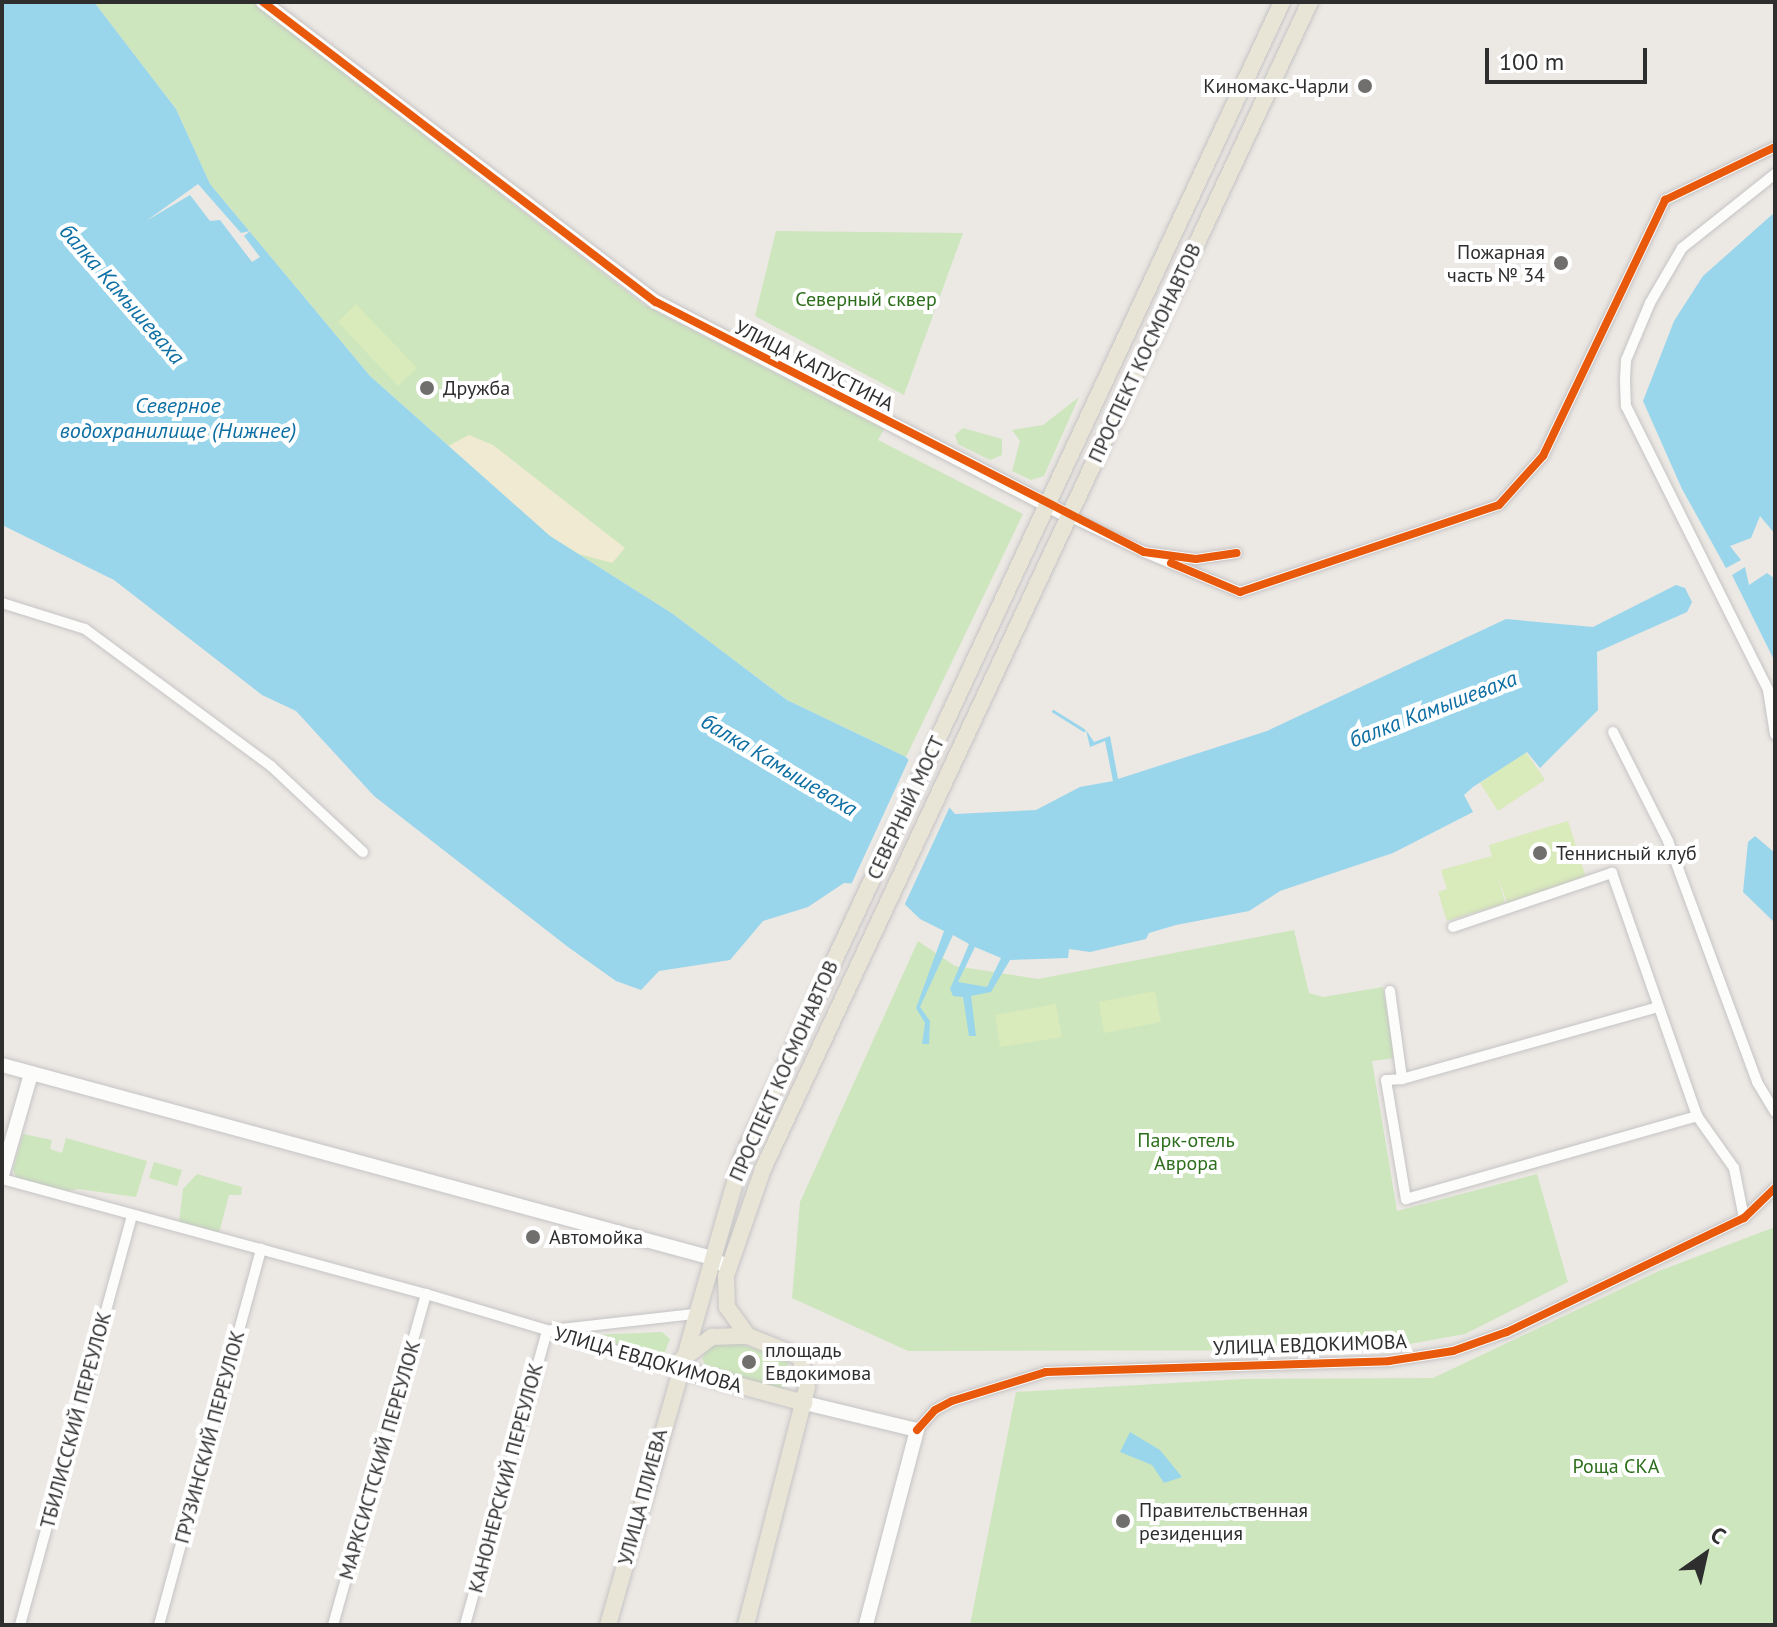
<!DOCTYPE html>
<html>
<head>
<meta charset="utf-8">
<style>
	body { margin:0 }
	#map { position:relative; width:1777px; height:1627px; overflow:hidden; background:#ece8e4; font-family:"PT Sans",sans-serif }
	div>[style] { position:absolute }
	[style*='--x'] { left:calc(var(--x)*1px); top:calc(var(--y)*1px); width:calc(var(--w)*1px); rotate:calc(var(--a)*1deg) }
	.green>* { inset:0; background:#cee6be }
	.sand>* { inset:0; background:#f0ead3 }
	.pitch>* { inset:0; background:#d9eabb }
	.water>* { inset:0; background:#99d6ec }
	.pier>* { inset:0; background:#ece8e4 }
	.stream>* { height:3px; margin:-1.5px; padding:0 1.5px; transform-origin:1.5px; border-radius:1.5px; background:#99d6ec }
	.roads { filter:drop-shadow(0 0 2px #c5c4c5) drop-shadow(0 0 2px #c5c4c5) }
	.street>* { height:10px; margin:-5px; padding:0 5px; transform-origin:5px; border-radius:5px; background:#fcfcfb }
	.secondary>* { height:14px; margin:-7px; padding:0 7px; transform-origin:7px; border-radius:7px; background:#fcfcfb }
	.primary>* { height:16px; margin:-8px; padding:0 8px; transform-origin:8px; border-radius:8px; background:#e8e4d6 }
	.cycleway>* { height:8px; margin:-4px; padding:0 4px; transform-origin:4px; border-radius:4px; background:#e8590c }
	.dots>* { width:22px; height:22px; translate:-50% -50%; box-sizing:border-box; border:4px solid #fff; border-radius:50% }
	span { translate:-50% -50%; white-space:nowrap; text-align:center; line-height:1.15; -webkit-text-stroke:8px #fff; paint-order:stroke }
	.poi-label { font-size:20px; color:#2e2e2e }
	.right { translate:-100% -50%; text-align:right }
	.left { translate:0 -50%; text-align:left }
	.park-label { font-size:20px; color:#2c6e1b }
	.street-label { font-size:20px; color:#2e2e2e }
	.water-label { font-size:22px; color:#0d6fa3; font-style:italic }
	.frame { position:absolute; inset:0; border:4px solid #2e2e2e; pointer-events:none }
	.north { position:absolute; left:1665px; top:1515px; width:80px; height:80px; -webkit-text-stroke:6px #fff; paint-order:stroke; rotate:34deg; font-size:22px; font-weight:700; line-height:32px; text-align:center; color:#2e2e2e }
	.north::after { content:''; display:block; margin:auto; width:28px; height:36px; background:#2e2e2e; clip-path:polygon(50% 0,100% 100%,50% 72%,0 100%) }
	.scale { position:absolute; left:1485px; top:48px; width:162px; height:36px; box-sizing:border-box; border:4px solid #2e2e2e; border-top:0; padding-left:10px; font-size:24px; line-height:28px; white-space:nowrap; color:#2e2e2e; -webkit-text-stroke:6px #fff; paint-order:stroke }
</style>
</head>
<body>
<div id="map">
	<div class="green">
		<i style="clip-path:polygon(94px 2px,252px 2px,644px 305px,884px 429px,878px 440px,1023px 514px,906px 757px,787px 700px,673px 614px,550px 536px,370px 376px,210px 184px,176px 109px)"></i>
		<i style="clip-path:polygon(776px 231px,963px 233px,904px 395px,755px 316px)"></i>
		<i style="clip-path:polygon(1079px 397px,1044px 476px,1031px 480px,1012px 471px,1020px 441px,1012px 430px,1043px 425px)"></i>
		<i style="clip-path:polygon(963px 428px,1002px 439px,1002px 455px,990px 460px,958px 444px,955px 435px)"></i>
		<i style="clip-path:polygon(1294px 930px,1309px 993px,1323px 997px,1383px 987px,1394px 1058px,1372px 1061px,1397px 1211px,1537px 1174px,1568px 1282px,1465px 1334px,1376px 1350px,908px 1351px,792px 1298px,800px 1202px,918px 941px,955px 966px,1038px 979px)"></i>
		<i style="clip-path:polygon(23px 1134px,52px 1140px,50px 1149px,62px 1153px,66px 1138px,147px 1161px,136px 1197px,78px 1189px,62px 1192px,17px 1179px,13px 1170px)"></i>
		<i style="clip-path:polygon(154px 1162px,182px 1170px,177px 1186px,149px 1178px)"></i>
		<i style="clip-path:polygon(197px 1174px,242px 1187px,241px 1195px,229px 1195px,219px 1233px,179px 1222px,183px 1189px)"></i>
		<i style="clip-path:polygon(1775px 1227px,1775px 1625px,970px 1625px,1016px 1392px,1243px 1379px,1433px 1378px,1659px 1271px)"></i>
		<i style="clip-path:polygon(662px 1332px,670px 1339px,663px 1357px,588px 1340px,590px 1335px)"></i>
		<i style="clip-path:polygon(728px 1340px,786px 1359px,792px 1375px,788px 1386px,778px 1391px,707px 1369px,702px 1358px,710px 1344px)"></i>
	</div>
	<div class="sand">
		<i style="clip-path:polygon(469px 435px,493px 445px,625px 548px,612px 563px,579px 554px,550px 536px,448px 446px)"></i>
	</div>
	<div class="pitch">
		<i style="clip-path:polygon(356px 304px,417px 368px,398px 386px,338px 322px)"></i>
		<i style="clip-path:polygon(1526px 752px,1545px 780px,1498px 811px,1480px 783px)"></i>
		<i style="clip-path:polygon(1568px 821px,1586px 878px,1507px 903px,1498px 876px,1505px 903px,1447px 921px,1438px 892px,1447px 889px,1441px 870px,1492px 856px,1489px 845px)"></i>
		<i style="clip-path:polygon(1155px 991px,1161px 1022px,1104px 1033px,1099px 1002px)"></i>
		<i style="clip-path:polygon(1056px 1004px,1062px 1037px,1000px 1047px,995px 1015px)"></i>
	</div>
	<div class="water">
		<i style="clip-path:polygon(evenodd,2px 2px,94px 2px,176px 109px,210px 184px,370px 376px,550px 536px,673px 614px,787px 700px,906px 757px,955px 814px,1036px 810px,1080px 787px,1113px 781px,1105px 741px,1090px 747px,1086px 730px,1094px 742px,1110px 736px,1118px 779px,1267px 731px,1506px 619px,1593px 627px,1676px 585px,1685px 588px,1692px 602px,1687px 612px,1597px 652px,1598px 710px,1540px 768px,1527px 752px,1473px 787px,1464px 795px,1473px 812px,1393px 853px,1280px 891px,1249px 911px,1176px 925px,1149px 933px,1146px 939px,1090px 952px,1069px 949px,1068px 958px,1010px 960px,991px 992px,971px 996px,976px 1036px,969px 1036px,963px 997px,953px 996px,950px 989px,969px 944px,953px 935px,920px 1007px,930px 1021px,929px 1044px,922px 1044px,925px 1023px,916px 1008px,944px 931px,920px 919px,885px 885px,844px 883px,808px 907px,763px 921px,730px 960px,659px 971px,641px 990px,616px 981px,568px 947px,374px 796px,296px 711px,262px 695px,114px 580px,2px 525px,2px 2px,975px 947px,1001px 958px,987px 987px,958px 982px,975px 947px)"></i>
		<i style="clip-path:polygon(1775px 212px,1775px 534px,1760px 516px,1751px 538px,1730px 546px,1741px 560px,1726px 568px,1682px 489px,1643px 401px,1674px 321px,1703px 276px)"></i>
		<i style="clip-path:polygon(1745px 567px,1749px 585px,1767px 573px,1775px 579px,1775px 662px,1732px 575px)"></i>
		<i style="clip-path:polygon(1755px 836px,1775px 853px,1775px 923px,1743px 892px,1748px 842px)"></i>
		<i style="clip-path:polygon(1130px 1432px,1160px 1450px,1182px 1477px,1164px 1483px,1152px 1465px,1120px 1452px)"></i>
	</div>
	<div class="pier">
		<i style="clip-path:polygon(198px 184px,241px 233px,250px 231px,244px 236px,260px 257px,252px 262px,220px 220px,210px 221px,190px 195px,146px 221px)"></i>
		<i style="clip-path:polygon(910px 757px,951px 804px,903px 908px,884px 889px,850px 887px)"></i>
	</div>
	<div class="stream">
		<i style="--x:1053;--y:711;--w:36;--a:32"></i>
	</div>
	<div class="roads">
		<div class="street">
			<i style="--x:1775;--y:174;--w:119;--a:141.5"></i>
			<i style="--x:1682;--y:248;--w:64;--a:120.2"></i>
			<i style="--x:1650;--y:303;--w:62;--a:112.8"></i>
			<i style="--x:1626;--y:360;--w:21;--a:93"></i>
			<i style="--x:1625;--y:381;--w:25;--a:88"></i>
			<i style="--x:1626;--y:406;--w:318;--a:63.4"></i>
			<i style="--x:1768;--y:690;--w:45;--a:81"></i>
			<i style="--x:1069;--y:516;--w:83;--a:25.6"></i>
			<i style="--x:1144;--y:552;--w:52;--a:7.7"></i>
			<i style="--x:1196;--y:559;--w:41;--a:-8.3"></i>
			<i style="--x:1144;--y:552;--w:104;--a:22.6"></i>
			<i style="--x:1240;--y:592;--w:273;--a:-18.6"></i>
			<i style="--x:1499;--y:505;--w:66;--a:-48.1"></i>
			<i style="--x:1543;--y:456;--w:284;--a:-64.5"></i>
			<i style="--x:1665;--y:200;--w:122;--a:-25.7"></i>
			<i style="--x:2;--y:603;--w:87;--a:17.4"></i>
			<i style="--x:85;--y:629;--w:231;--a:36.4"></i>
			<i style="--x:271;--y:766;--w:126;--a:43.1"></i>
			<i style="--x:1613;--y:732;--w:122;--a:63.2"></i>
			<i style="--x:1668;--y:841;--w:257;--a:69.7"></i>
			<i style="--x:1757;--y:1082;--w:35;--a:59"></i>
			<i style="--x:1453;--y:927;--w:168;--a:-18.8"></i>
			<i style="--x:1612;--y:873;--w:257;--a:70.7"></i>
			<i style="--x:1697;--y:1116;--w:64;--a:54.6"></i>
			<i style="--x:1734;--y:1168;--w:51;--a:78.7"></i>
			<i style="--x:1390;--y:991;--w:89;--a:82.2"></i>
			<i style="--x:1402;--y:1079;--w:16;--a:176"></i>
			<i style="--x:1386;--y:1080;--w:121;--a:80.5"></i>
			<i style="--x:1406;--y:1199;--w:303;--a:-15.9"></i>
			<i style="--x:1402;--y:1079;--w:263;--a:-15.7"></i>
			<i style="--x:2;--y:1179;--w:439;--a:15.2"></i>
			<i style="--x:426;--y:1294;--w:263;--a:16.6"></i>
			<i style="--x:552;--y:1330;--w:143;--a:-6.4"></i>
			<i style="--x:917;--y:1430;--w:27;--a:-48"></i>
			<i style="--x:935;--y:1410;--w:19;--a:-28"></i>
			<i style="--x:952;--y:1401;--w:98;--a:-17.1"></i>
			<i style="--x:1046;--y:1372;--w:343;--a:-1.8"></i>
			<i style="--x:1389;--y:1361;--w:65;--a:-8.9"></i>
			<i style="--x:1453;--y:1351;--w:57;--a:-19.4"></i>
			<i style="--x:1507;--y:1332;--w:263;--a:-25.7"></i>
			<i style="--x:1744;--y:1218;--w:43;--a:-44.1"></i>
			<i style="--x:20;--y:1625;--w:425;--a:-74.7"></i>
			<i style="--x:159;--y:1625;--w:390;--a:-74.8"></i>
			<i style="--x:333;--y:1625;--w:344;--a:-74.3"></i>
			<i style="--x:465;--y:1625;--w:305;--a:-74.4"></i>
		</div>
		<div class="secondary">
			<i style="--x:263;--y:2;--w:494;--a:37.4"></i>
			<i style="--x:656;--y:302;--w:465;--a:27.4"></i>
			<i style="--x:2;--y:1065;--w:736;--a:15.21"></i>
			<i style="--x:712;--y:1258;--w:12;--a:31"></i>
			<i style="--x:2;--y:1175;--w:105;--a:-74"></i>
			<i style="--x:805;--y:1403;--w:115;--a:13.6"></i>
			<i style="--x:917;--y:1430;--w:202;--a:104.7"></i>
		</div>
		<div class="primary">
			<i style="--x:681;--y:1360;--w:39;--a:-37"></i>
			<i style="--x:712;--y:1337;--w:36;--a:-2"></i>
			<i style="--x:678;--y:1369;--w:131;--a:15"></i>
			<i style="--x:608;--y:1625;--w:486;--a:-74"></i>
			<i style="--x:742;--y:1158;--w:1276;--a:-64.96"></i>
			<i style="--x:746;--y:1625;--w:246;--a:-75.6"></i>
			<i style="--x:807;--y:1387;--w:31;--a:-103"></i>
			<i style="--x:800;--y:1357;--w:56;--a:-158"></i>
			<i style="--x:748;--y:1336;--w:36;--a:-126"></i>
			<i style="--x:727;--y:1307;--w:31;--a:-92"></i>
			<i style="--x:726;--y:1276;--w:113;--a:-70.9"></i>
			<i style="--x:763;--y:1169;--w:1289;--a:-64.89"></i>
		</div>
	</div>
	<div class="cycleway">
		<i style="--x:263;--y:2;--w:494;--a:37.4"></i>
		<i style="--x:656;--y:302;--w:548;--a:27.13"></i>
		<i style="--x:1144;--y:552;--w:52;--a:7.7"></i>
		<i style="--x:1196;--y:559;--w:41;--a:-8.3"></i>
		<i style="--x:1171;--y:563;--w:75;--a:22.8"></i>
		<i style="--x:1240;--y:592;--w:273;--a:-18.6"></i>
		<i style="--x:1499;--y:505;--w:66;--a:-48.1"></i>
		<i style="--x:1543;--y:456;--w:284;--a:-64.5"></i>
		<i style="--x:1665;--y:200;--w:122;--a:-25.7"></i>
		<i style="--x:917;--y:1430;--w:27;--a:-48"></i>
		<i style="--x:935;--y:1410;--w:19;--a:-28"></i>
		<i style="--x:952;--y:1401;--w:98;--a:-17.1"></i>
		<i style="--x:1046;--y:1372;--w:343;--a:-1.8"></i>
		<i style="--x:1389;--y:1361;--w:65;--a:-8.9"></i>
		<i style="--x:1453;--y:1351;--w:57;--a:-19.4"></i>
		<i style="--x:1507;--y:1332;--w:263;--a:-25.7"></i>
		<i style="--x:1744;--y:1218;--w:43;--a:-44.1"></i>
	</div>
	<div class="dots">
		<i style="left:1365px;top:86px;background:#706f6e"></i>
		<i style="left:1561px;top:263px;background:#706f6e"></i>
		<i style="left:427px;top:388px;background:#706f6e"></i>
		<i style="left:1540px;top:853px;background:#706f6e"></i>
		<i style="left:533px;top:1237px;background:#706f6e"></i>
		<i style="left:749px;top:1362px;background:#706f6e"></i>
		<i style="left:1123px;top:1521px;background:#706f6e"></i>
	</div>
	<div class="poi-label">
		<span class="right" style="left:1349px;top:86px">Киномакс-Чарли</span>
		<span class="right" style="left:1545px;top:264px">Пожарная<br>часть № 34</span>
		<span class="left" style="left:443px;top:388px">Дружба</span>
		<span class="left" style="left:1556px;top:853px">Теннисный клуб</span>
		<span class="left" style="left:549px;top:1237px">Автомойка</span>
		<span class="left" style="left:765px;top:1362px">площадь<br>Евдокимова</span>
		<span class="left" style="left:1139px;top:1522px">Правительственная<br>резиденция</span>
	</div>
	<div class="park-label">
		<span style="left:866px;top:299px">Северный сквер</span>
		<span style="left:1186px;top:1152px">Парк-отель<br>Аврора</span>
		<span style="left:1616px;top:1466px">Роща СКА</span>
	</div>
	<div class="street-label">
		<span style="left:1145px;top:353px;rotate:-65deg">ПРОСПЕКТ КОСМОНАВТОВ</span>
		<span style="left:814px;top:366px;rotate:27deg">УЛИЦА КАПУСТИНА</span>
		<span style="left:906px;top:808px;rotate:-65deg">СЕВЕРНЫЙ МОСТ</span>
		<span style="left:784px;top:1071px;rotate:-66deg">ПРОСПЕКТ КОСМОНАВТОВ</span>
		<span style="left:1310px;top:1345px;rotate:-2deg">УЛИЦА ЕВДОКИМОВА</span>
		<span style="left:648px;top:1360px;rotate:16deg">УЛИЦА ЕВДОКИМОВА</span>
		<span style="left:76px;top:1420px;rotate:-75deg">ТБИЛИССКИЙ ПЕРЕУЛОК</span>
		<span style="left:210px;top:1437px;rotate:-75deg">ГРУЗИНСКИЙ ПЕРЕУЛОК</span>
		<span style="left:380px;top:1460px;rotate:-74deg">МАРКСИСТСКИЙ ПЕРЕУЛОК</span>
		<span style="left:506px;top:1478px;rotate:-75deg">КАНОНЕРСКИЙ ПЕРЕУЛОК</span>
		<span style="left:643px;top:1497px;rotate:-75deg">УЛИЦА ПЛИЕВА</span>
	</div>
	<div class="water-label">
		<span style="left:122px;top:294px;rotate:49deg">балка Камышеваха</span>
		<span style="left:178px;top:418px">Северное<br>водохранилище (Нижнее)</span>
		<span style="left:1433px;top:709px;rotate:-21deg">балка Камышеваха</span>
		<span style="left:779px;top:765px;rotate:31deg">балка Камышеваха</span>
	</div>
	<div class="frame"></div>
	<div class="north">С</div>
	<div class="scale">100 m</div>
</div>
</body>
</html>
